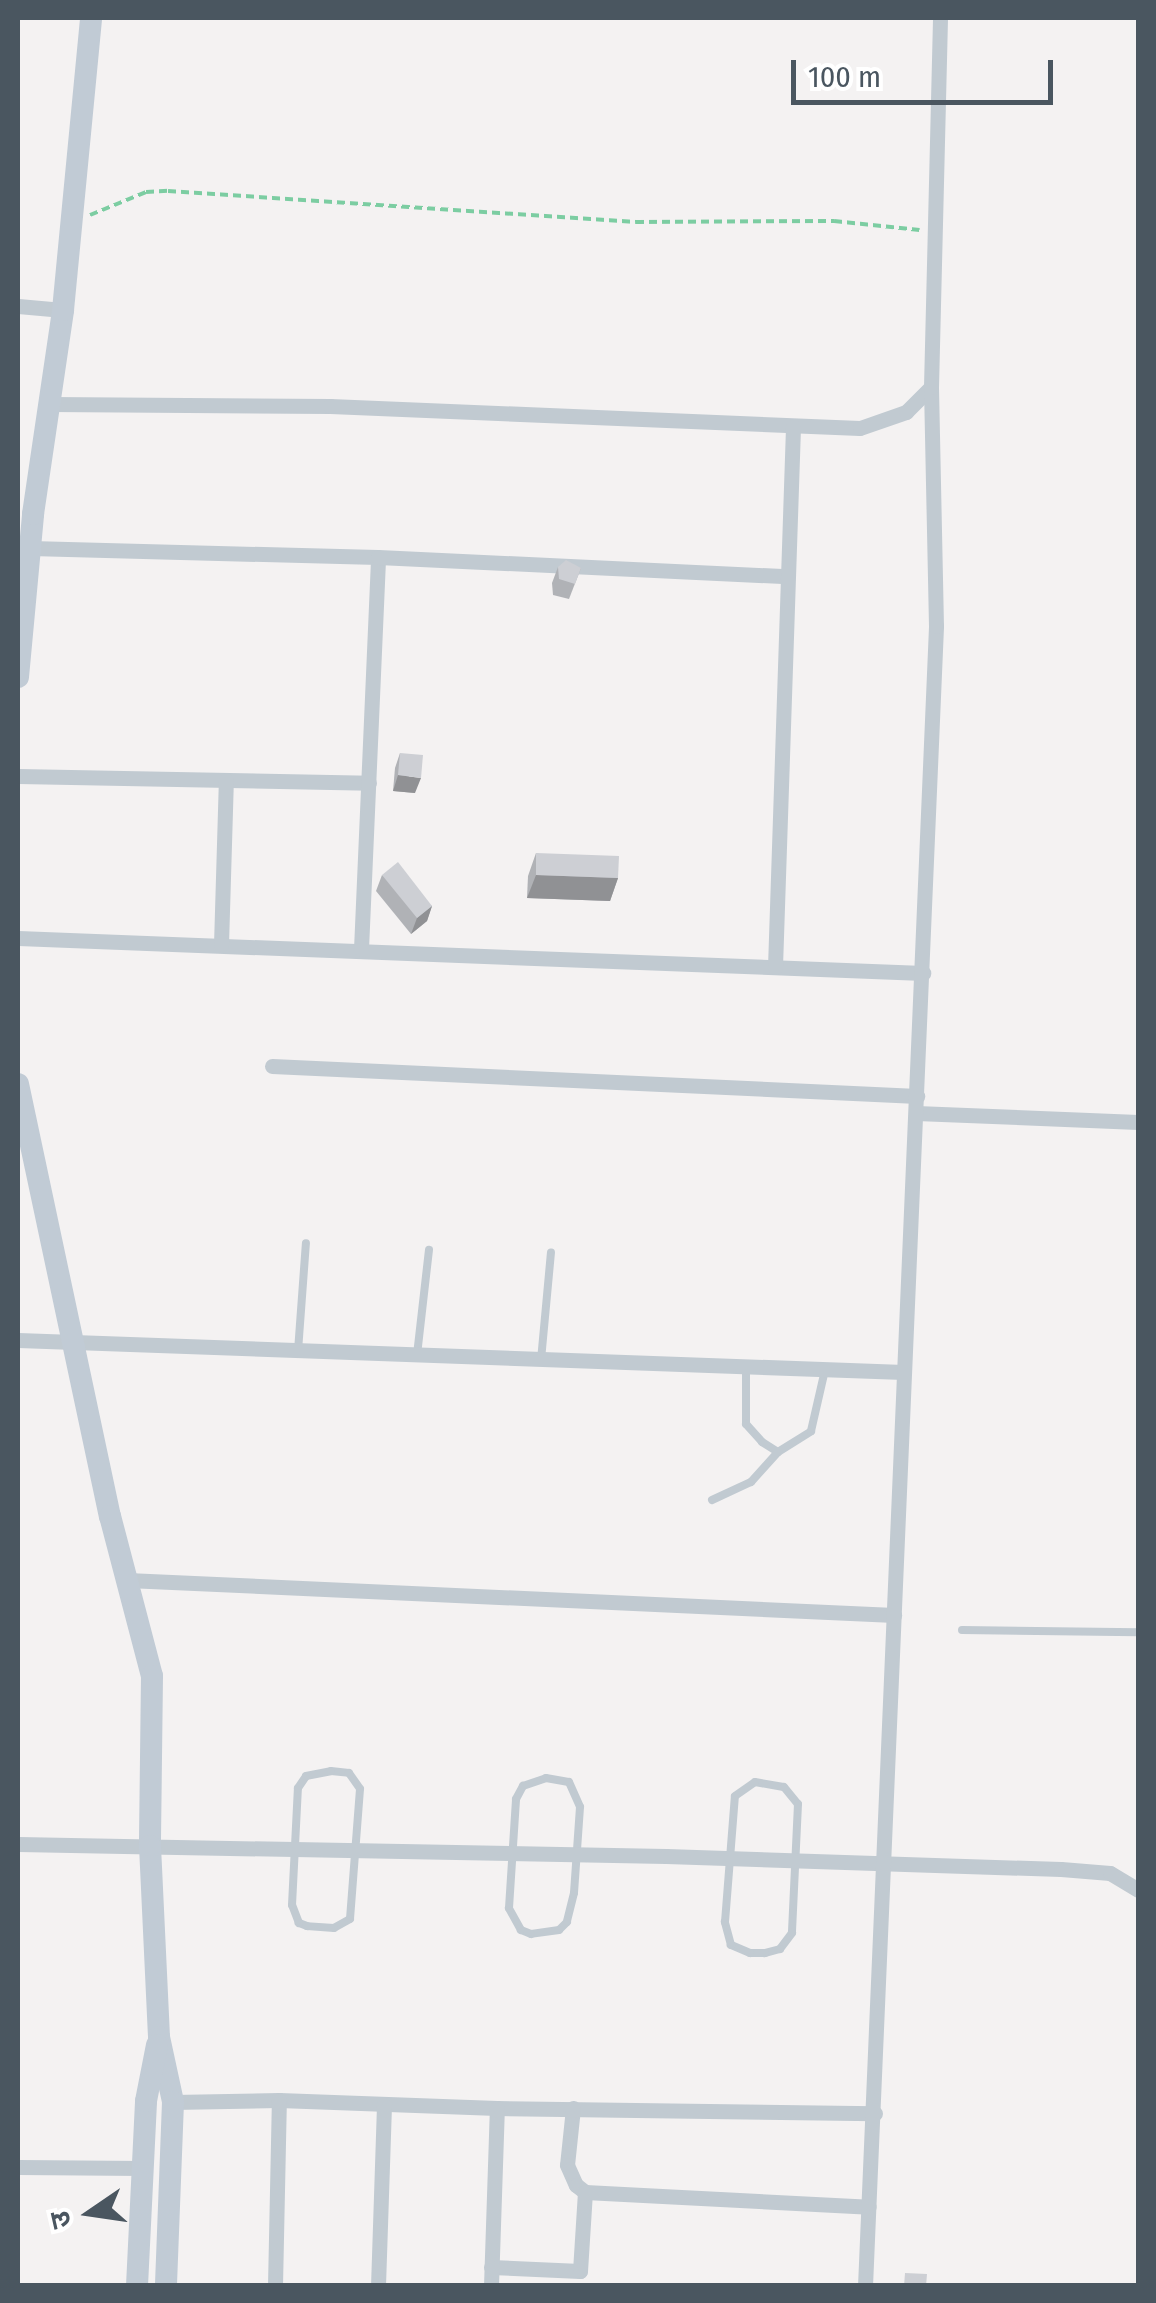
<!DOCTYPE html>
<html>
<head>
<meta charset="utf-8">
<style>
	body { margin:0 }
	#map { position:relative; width:1156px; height:2303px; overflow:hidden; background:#f4f2f2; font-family:"Fira Sans Condensed","Noto Sans Devanagari",sans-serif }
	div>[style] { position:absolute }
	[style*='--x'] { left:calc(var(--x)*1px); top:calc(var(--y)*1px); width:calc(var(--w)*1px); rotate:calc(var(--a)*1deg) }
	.path>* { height:4px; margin-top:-2px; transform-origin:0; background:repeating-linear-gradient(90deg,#7ccda2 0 8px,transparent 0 13px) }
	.lane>* { height:8px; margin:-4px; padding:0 4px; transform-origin:4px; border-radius:4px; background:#c1cad1 }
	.street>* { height:15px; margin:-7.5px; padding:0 7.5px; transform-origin:7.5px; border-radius:7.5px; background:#c1cad1 }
	.secondary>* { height:22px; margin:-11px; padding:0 11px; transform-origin:11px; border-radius:11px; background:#c1cbd5 }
	.wall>* { inset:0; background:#b0b2b6 }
	.shaded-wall>* { inset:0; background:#909194 }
	.building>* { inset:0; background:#cdcfd4 }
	span { translate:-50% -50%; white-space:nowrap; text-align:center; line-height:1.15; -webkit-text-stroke:9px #fff; paint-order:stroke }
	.frame { position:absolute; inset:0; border:20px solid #4a5660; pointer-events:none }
	.north { position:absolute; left:40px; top:2163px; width:100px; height:100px; -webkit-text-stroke:8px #fff; paint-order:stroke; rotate:257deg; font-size:28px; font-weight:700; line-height:40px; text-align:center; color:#4a5660 }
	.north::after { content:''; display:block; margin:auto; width:35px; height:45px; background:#4a5660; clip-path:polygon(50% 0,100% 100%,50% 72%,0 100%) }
	.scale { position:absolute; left:791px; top:60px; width:262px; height:45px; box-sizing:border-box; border:5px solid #4a5660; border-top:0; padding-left:12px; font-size:30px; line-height:35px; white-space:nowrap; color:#4a5660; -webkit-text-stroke:8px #fff; paint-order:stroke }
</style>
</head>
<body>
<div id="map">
	<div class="path">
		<i style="--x:90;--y:215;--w:61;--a:-22.3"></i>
		<i style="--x:146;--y:192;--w:22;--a:-3"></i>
		<i style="--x:168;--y:191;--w:469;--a:3.8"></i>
		<i style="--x:636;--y:222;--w:198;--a:-0.3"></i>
		<i style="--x:834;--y:221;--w:86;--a:6"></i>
	</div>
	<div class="lane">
		<i style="--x:298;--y:1351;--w:108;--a:-85.8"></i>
		<i style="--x:417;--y:1355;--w:106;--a:-83.5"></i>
		<i style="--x:541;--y:1360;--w:108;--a:-84.7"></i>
		<i style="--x:746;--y:1368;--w:56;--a:90"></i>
		<i style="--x:746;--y:1424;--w:24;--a:48"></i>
		<i style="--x:762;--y:1442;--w:19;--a:32"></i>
		<i style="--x:712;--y:1500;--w:43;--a:-24.8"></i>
		<i style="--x:751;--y:1482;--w:40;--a:-48"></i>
		<i style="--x:778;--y:1452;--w:39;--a:-32"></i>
		<i style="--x:811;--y:1431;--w:63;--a:-77.1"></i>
		<i style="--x:962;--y:1630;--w:176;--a:0.7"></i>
		<i style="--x:331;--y:1771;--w:18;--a:6"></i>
		<i style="--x:349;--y:1773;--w:19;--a:55"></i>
		<i style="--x:360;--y:1789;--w:130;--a:94.4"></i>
		<i style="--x:350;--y:1919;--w:18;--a:151"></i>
		<i style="--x:334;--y:1928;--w:27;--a:-176"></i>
		<i style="--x:307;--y:1926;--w:9;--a:-159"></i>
		<i style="--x:299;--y:1923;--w:19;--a:-111"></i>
		<i style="--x:292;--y:1905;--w:117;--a:-87.1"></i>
		<i style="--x:298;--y:1788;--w:14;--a:-56"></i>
		<i style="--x:306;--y:1776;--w:25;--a:-11"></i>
		<i style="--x:546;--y:1778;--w:23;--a:10"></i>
		<i style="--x:569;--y:1782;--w:27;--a:66"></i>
		<i style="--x:580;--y:1807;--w:86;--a:94"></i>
		<i style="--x:574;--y:1893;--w:30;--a:104"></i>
		<i style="--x:567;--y:1922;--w:11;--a:135"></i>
		<i style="--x:559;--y:1930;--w:28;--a:172"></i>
		<i style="--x:531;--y:1934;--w:11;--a:-158"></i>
		<i style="--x:521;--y:1930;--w:25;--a:-119"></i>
		<i style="--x:509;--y:1908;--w:109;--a:-86.3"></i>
		<i style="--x:516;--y:1799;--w:15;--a:-62"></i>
		<i style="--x:523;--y:1786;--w:24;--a:-19"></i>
		<i style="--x:755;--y:1782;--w:29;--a:10"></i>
		<i style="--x:784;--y:1787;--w:22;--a:51"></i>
		<i style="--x:798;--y:1804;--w:129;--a:92.7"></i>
		<i style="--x:792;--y:1933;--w:20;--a:127"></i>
		<i style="--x:780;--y:1949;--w:16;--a:165"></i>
		<i style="--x:765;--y:1953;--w:15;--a:180"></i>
		<i style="--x:750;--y:1953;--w:21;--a:-157"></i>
		<i style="--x:731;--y:1945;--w:24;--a:-105"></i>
		<i style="--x:725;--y:1922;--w:126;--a:-85.5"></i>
		<i style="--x:735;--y:1796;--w:24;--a:-35"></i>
	</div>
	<div class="street">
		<i style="--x:18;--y:306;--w:45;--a:5.1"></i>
		<i style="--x:49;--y:404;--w:281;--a:0.4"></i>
		<i style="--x:330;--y:406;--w:530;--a:2.38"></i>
		<i style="--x:860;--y:428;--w:49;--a:-19.2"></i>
		<i style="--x:906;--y:412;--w:35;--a:-45"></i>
		<i style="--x:30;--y:548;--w:348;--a:1.5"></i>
		<i style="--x:18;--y:776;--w:351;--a:1.1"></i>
		<i style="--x:18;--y:938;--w:906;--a:2.21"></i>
		<i style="--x:221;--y:945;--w:165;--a:-88.3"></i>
		<i style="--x:361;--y:949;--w:392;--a:-87.5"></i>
		<i style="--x:378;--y:557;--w:410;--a:2.7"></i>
		<i style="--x:775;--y:967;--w:541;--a:-88.09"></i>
		<i style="--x:272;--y:1066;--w:646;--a:2.66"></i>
		<i style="--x:916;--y:1113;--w:222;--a:2.3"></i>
		<i style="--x:18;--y:1340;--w:886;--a:2.07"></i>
		<i style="--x:127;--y:1580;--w:768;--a:2.61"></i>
		<i style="--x:18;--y:1844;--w:648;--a:1.06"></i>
		<i style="--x:666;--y:1856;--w:395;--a:1.9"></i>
		<i style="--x:1061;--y:1869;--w:49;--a:4.7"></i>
		<i style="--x:1110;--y:1873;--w:33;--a:31"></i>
		<i style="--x:173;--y:2102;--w:106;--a:-1.1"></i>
		<i style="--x:279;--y:2100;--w:218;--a:2.1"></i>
		<i style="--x:497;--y:2108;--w:378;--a:0.8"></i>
		<i style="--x:573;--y:2108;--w:57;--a:96"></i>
		<i style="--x:567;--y:2165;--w:22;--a:66"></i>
		<i style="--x:576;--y:2185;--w:11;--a:38"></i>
		<i style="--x:18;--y:2167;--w:125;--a:0.5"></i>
		<i style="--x:491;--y:2267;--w:89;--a:2.6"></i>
		<i style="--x:580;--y:2271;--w:79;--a:-86.4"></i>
		<i style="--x:585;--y:2192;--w:284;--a:3"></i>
		<i style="--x:275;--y:2286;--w:186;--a:-88.8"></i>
		<i style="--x:378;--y:2286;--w:181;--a:-88.1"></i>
		<i style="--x:491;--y:2286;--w:178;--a:-88.1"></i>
		<i style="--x:865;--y:2286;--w:1662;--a:-87.55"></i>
		<i style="--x:936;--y:626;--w:239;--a:-91.2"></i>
		<i style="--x:931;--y:387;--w:369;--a:-88.6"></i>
	</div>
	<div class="secondary">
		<i style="--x:18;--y:677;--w:164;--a:-84.7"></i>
		<i style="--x:33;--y:514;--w:206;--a:-81.6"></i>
		<i style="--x:63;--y:310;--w:293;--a:-84.5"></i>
		<i style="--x:18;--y:1084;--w:442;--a:78"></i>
		<i style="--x:110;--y:1516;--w:165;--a:75.3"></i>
		<i style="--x:152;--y:1676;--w:170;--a:90.7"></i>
		<i style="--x:150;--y:1846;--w:191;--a:87.3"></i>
		<i style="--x:159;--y:2037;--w:66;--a:77.8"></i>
		<i style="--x:173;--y:2102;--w:184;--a:92.2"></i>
		<i style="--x:137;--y:2286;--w:185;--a:-87.2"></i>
		<i style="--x:146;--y:2101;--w:57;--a:-78.9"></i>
	</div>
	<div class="wall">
		<i style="clip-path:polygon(558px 567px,581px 568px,569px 599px,553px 595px,552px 583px)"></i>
		<i style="clip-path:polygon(400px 753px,415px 793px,393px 791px,395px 768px)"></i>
		<i style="clip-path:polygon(536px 853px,618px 878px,610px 901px,527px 898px,528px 876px)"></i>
		<i style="clip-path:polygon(382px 875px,432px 906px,427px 921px,411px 934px,376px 891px)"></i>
	</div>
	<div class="shaded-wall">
		<i style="clip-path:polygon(398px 775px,421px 778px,415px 793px,393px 791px)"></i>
		<i style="clip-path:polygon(536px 875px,618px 878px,610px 901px,527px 898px)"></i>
		<i style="clip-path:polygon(432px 906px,427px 921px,411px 934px,417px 918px)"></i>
	</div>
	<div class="building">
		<i style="clip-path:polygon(566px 560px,581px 568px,575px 584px,559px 579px,558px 567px)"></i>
		<i style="clip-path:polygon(400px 753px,423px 755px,421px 778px,398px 775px)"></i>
		<i style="clip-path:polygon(536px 853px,619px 856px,618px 878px,536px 875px)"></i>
		<i style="clip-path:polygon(398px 862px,432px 906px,417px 918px,382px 875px)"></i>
		<i style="clip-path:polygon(905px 2273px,927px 2274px,926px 2286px,904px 2286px)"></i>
	</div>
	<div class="frame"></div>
	<div class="north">उ</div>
	<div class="scale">100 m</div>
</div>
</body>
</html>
